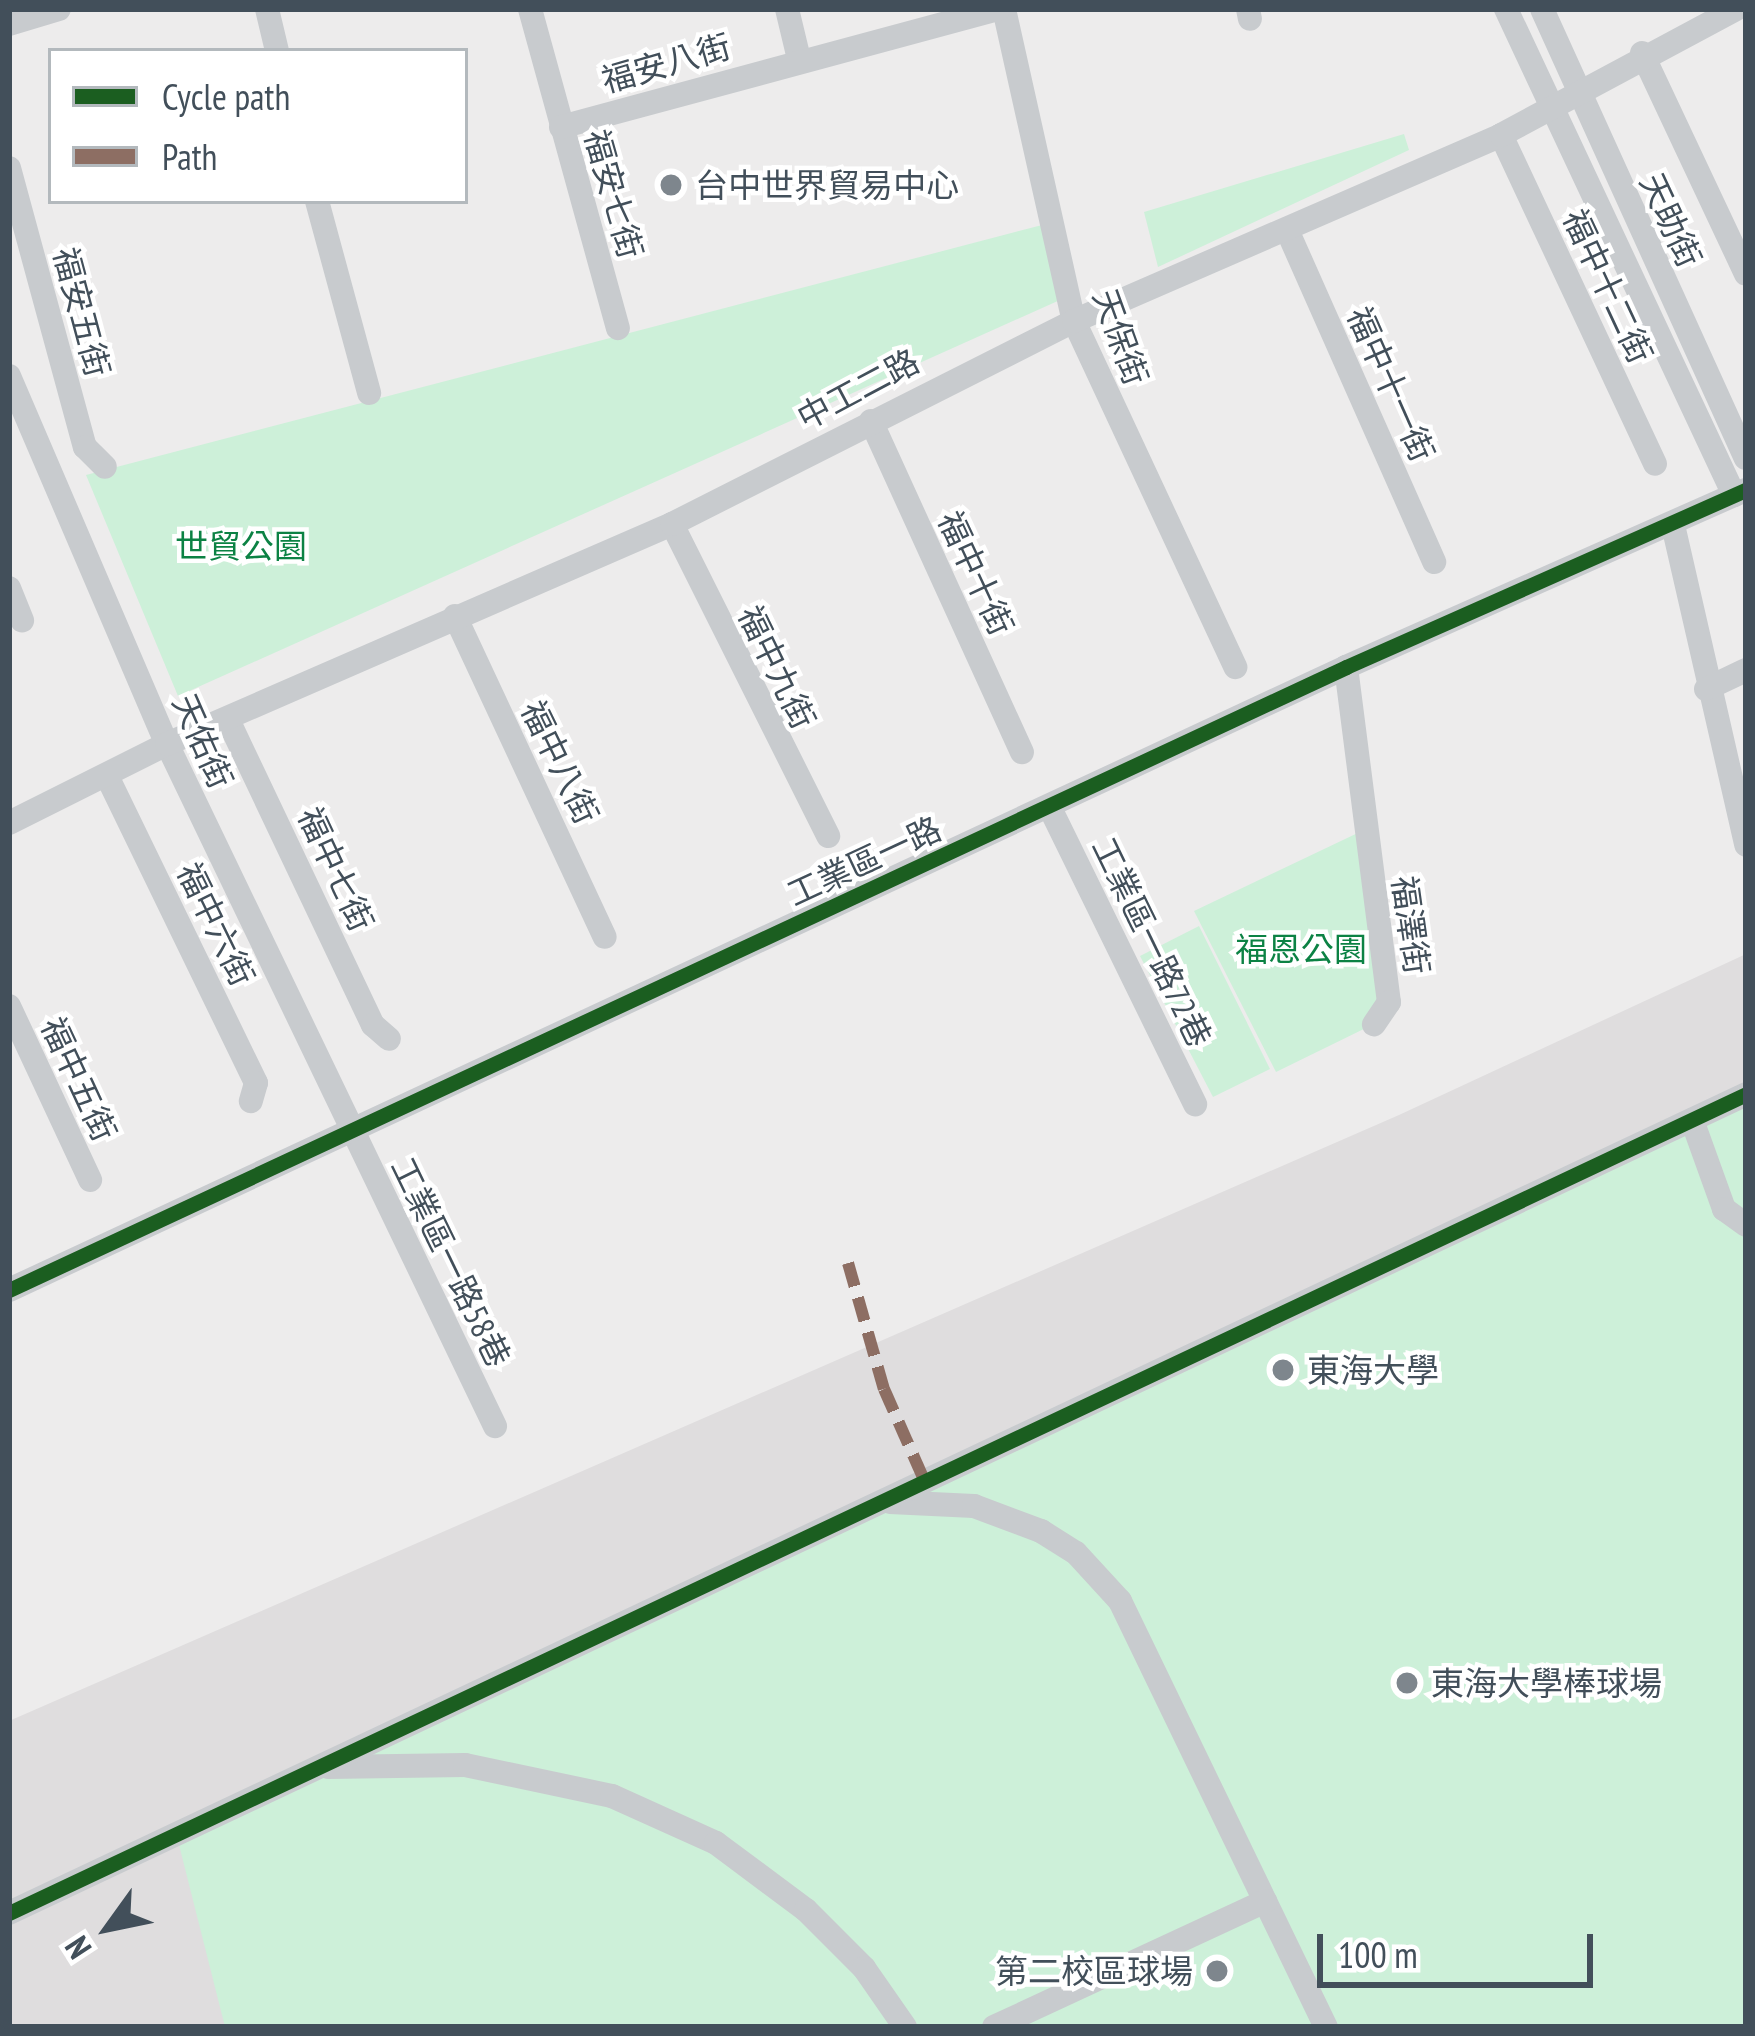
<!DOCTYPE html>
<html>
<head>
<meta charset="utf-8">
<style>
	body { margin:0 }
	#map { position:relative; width:1755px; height:2036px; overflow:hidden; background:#edecec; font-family:"PT Sans Narrow","Noto Sans TC",sans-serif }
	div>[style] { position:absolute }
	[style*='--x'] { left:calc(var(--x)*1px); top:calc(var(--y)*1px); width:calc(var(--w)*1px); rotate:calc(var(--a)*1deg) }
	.education>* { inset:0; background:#dfddde }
	.green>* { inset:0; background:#cdf0d9 }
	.minor>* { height:24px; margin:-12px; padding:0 12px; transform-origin:12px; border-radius:12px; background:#c8cbce }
	.quiet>* { height:12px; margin-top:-6px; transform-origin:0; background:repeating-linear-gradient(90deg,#8d6e63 0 24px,transparent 0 36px) }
	.cycleway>* { height:15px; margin:-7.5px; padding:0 7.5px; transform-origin:7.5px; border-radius:7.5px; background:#1b5e20 }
	.dots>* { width:33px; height:33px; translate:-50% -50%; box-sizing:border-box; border:6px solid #fff; border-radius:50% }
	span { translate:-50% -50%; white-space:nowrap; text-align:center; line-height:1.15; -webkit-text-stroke:9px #fff; paint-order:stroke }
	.street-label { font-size:33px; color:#424f5a }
	.poi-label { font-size:33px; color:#424f5a }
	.left { translate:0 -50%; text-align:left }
	.right { translate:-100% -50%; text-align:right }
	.park-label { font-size:33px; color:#0c8244 }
	.frame { position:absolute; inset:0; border:12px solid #424f5a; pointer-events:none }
	.legend { position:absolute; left:48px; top:48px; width:420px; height:156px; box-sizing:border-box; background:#fff; border:3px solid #b3b9bd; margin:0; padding:15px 21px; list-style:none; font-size:36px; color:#424f5a }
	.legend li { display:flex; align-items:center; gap:24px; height:60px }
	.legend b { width:60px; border:3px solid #b3b9bd }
	.north { position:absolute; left:48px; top:1868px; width:120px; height:120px; -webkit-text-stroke:9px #fff; paint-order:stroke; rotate:237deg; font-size:33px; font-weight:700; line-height:48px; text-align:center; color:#424f5a }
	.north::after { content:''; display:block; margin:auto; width:42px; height:54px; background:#424f5a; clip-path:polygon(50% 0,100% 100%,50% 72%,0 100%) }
	.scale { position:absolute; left:1317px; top:1934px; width:276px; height:54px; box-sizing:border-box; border:6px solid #424f5a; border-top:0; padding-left:15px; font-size:36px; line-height:42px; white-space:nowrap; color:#424f5a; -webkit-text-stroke:9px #fff; paint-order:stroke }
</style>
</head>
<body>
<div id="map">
	<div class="education">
		<i style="clip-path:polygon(1746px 954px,1746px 2027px,9px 2027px,9px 1721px,1399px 1115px)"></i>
	</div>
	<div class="green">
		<i style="clip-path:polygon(1404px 134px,1409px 150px,1158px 267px,1144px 212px)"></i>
		<i style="clip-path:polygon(1046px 224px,1060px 300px,178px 696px,86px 475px)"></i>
		<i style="clip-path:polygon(1364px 830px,1389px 1002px,1374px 1024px,1276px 1072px,1194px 911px)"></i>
		<i style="clip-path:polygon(1199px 926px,1270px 1069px,1213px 1097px,1140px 956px)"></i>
		<i style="clip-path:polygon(1746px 1095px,1746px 2027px,225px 2027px,176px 1833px)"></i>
	</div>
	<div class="minor">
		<i style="--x:267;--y:9;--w:43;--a:76.6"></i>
		<i style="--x:530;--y:9;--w:331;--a:74.6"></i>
		<i style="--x:787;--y:9;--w:51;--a:76.5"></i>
		<i style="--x:1004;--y:9;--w:320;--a:77.4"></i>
		<i style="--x:1074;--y:321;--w:382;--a:65"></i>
		<i style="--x:1248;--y:9;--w:10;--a:79"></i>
		<i style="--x:1506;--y:9;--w:537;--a:64.87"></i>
		<i style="--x:1542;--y:9;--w:493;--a:65.6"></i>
		<i style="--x:9;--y:24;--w:52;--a:-16.7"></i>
		<i style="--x:1642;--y:53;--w:244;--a:64.8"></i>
		<i style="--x:561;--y:127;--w:453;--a:-15.1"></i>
		<i style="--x:1501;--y:135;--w:363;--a:64.9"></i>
		<i style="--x:9;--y:168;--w:289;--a:74.8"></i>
		<i style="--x:85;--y:447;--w:28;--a:45"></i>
		<i style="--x:317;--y:201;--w:199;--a:74.8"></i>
		<i style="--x:1288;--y:232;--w:361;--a:66.1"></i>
		<i style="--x:9;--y:376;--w:400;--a:66.8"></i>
		<i style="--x:167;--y:744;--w:757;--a:64.32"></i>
		<i style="--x:871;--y:421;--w:364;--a:65.5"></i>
		<i style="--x:672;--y:524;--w:349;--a:63.4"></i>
		<i style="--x:1673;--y:525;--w:328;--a:77.1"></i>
		<i style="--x:9;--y:588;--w:35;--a:68"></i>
		<i style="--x:455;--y:616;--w:354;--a:65"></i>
		<i style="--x:1346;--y:667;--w:338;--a:82.7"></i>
		<i style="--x:1389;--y:1002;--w:27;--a:124"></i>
		<i style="--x:1706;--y:689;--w:44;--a:-25.4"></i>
		<i style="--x:229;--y:722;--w:335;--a:64.6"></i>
		<i style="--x:373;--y:1025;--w:21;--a:41"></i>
		<i style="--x:107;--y:776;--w:341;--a:64.1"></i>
		<i style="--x:256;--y:1083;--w:19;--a:106"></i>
		<i style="--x:1050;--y:808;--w:330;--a:63.9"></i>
		<i style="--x:9;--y:823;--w:177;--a:-26.6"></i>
		<i style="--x:167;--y:744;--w:551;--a:-23.54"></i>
		<i style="--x:672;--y:524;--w:450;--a:-26.8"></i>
		<i style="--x:1074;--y:321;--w:466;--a:-23.5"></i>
		<i style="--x:1501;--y:135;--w:267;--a:-28.2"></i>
		<i style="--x:9;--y:1006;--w:192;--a:65"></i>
		<i style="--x:1692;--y:1120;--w:95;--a:70.2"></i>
		<i style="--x:1724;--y:1209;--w:27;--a:36"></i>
		<i style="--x:9;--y:1290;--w:1475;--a:-24.98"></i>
		<i style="--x:1346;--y:667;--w:437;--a:-23.9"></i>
		<i style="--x:890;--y:1502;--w:84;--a:2.7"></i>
		<i style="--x:974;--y:1506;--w:72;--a:20.5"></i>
		<i style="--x:1041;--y:1531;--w:41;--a:32.2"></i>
		<i style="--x:1076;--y:1553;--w:65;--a:47.5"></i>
		<i style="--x:1120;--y:1601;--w:473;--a:64.2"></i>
		<i style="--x:328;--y:1767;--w:137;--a:-0.8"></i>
		<i style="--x:465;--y:1765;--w:150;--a:11.9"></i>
		<i style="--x:612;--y:1796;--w:114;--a:24.3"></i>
		<i style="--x:716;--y:1843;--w:112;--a:36.7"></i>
		<i style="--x:806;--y:1910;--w:82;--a:45"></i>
		<i style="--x:864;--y:1968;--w:72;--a:55.2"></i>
		<i style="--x:9;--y:1913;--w:1920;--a:-25.24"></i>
		<i style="--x:994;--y:2027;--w:299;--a:-24.9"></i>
	</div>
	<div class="quiet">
		<i style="--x:848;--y:1263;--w:131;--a:74.1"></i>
		<i style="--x:884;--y:1389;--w:102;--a:66.2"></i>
	</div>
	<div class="cycleway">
		<i style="--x:9;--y:1290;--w:1475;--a:-24.98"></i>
		<i style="--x:1346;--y:667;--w:437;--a:-23.9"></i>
		<i style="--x:9;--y:1913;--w:1920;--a:-25.24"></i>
	</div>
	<div class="dots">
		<i style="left:671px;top:185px;background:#7e868d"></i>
		<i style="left:1283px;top:1370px;background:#7e868d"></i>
		<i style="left:1407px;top:1683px;background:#7e868d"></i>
		<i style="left:1217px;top:1971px;background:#7e868d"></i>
	</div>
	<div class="street-label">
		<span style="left:666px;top:63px;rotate:-16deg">福安八街</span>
		<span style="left:614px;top:194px;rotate:74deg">福安七街</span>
		<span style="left:1671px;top:220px;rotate:65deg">天助街</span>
		<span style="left:1608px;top:286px;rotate:65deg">福中十二街</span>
		<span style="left:82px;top:312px;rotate:75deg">福安五街</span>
		<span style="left:1121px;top:337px;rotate:70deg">天保街</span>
		<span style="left:1391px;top:384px;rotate:66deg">福中十一街</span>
		<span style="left:858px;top:389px;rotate:-28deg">中工二路</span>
		<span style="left:976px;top:573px;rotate:65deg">福中十街</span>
		<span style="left:777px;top:667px;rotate:64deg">福中九街</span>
		<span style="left:203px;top:741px;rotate:66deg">天佑街</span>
		<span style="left:560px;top:762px;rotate:64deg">福中八街</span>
		<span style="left:864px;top:861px;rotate:-25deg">工業區一路</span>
		<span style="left:336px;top:869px;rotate:65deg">福中七街</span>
		<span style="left:216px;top:924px;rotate:64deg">福中六街</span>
		<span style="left:1411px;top:925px;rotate:82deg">福澤街</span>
		<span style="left:1152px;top:942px;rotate:64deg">工業區一路72巷</span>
		<span style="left:79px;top:1079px;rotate:65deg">福中五街</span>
		<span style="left:451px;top:1262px;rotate:64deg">工業區一路58巷</span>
	</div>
	<div class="poi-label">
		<span class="left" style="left:695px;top:185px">台中世界貿易中心</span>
		<span class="left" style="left:1307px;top:1370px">東海大學</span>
		<span class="left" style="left:1431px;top:1683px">東海大學棒球場</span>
		<span class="right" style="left:1193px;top:1971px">第二校區球場</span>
	</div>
	<div class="park-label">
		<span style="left:241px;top:546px">世貿公園</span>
		<span style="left:1301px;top:949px">福恩公園</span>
	</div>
	<div class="frame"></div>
	<ul class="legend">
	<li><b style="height:15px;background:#1b5e20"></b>Cycle path</li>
	<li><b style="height:15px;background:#8d6e63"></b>Path</li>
	</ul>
	<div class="north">N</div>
	<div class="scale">100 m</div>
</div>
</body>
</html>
